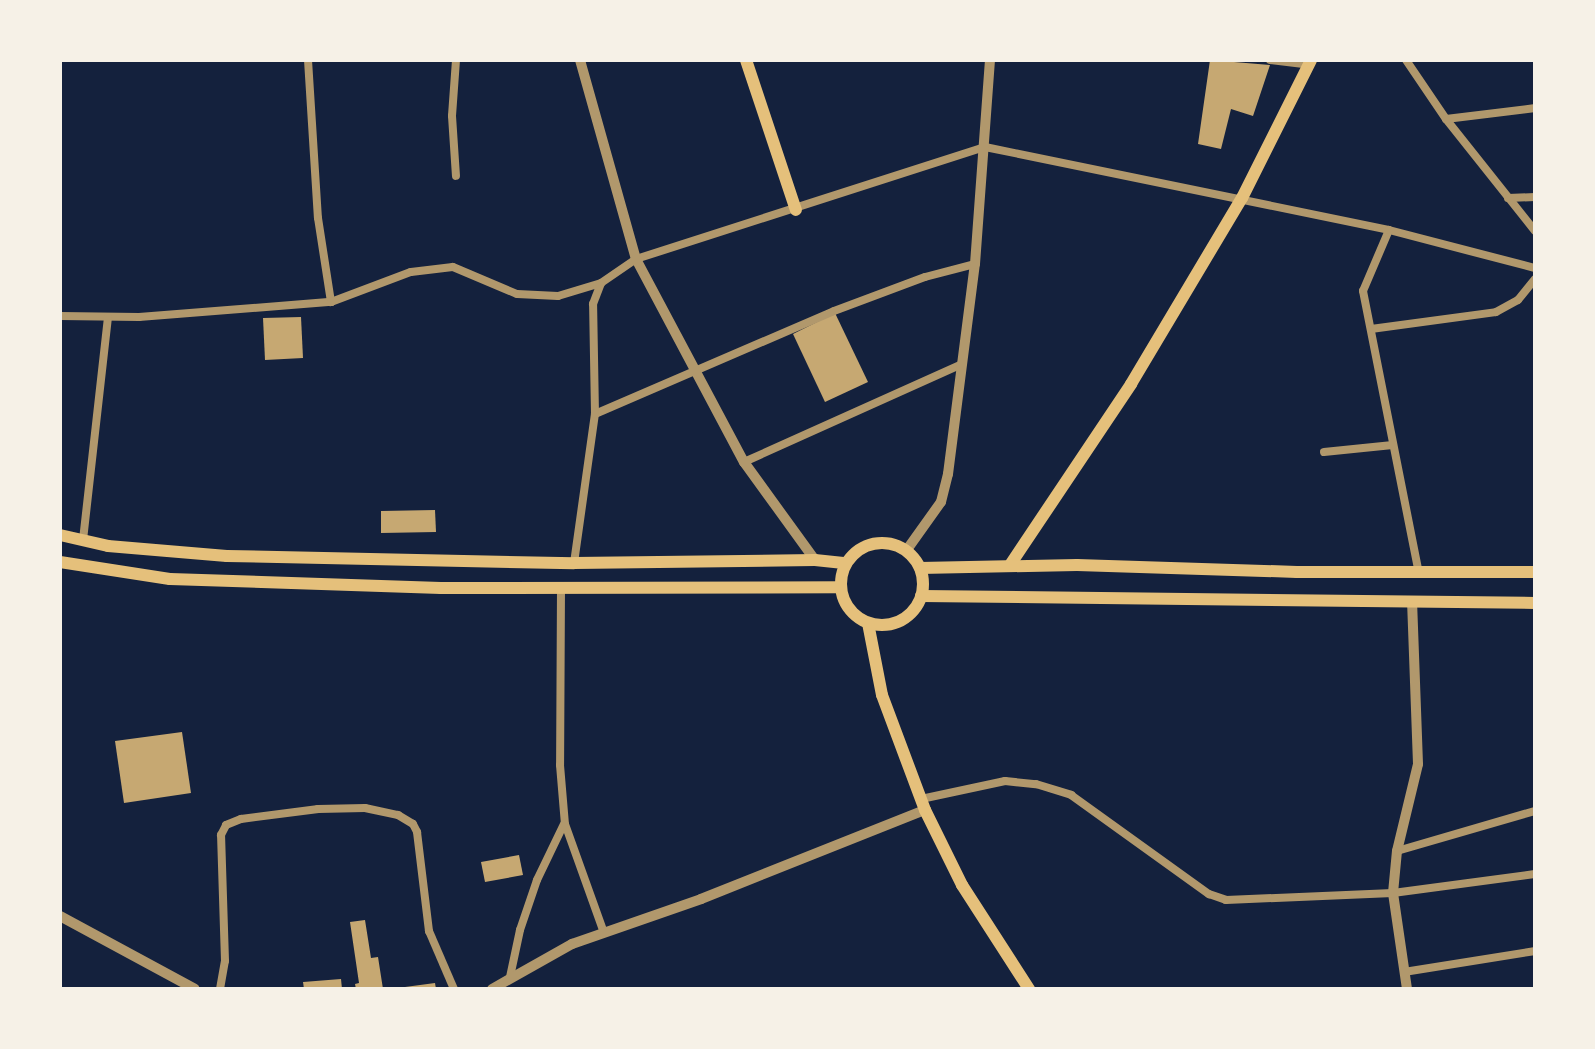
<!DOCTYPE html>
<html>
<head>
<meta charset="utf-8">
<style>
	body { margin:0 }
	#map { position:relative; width:1595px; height:1049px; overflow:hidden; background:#14213d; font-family:"Fira Sans",sans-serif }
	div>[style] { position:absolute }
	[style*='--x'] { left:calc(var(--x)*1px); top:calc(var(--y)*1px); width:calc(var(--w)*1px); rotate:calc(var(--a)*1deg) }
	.building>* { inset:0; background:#c6a872 }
	.minor>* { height:8px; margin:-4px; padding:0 4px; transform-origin:4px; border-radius:4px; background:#b1986c }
	.tertiary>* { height:10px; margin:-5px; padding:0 5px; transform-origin:5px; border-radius:5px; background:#b1986c }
	.secondary>* { height:12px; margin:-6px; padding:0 6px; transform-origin:6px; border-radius:6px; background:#e5c07b }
	.primary>* { height:12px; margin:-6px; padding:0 6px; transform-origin:6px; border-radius:6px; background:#e5c07b }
	.primary>.ring { margin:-6px; padding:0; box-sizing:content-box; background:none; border:12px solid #e5c07b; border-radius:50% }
	span { translate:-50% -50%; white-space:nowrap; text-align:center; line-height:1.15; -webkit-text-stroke:8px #f6f1e7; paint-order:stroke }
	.frame { position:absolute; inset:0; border:62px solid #f6f1e7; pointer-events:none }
</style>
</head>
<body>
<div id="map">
	<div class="building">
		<i style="clip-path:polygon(1210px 60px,1270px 65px,1253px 116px,1231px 109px,1221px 149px,1198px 144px)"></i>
		<i style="clip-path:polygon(835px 313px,868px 382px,825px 402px,793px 334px)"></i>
		<i style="clip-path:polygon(301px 317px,303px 358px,265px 360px,263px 318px)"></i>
		<i style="clip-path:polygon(435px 510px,436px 532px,381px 533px,381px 511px)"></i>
		<i style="clip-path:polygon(182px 732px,191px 793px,124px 803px,115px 741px)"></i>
		<i style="clip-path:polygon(519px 855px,523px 875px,485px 882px,481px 862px)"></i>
		<i style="clip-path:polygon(365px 920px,371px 958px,378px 957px,383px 989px,356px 989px,355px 984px,359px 983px,350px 922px)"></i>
		<i style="clip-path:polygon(341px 979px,342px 989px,304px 989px,303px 982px)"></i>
		<i style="clip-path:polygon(435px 983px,436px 989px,405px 989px,405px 987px)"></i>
	</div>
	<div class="minor">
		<i style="--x:308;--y:60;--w:158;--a:86.4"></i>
		<i style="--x:318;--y:218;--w:85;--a:81.2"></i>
		<i style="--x:456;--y:60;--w:56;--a:94.1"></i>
		<i style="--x:452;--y:116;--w:60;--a:86.2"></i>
		<i style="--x:1270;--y:60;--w:38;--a:7"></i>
		<i style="--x:1406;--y:60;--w:71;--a:55.9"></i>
		<i style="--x:1446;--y:119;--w:143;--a:51.5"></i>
		<i style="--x:1446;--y:119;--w:90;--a:-7"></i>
		<i style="--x:1508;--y:198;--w:27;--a:-2"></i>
		<i style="--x:1389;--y:230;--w:66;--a:113.1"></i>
		<i style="--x:1363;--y:291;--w:284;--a:78.8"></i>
		<i style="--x:60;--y:316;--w:79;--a:0.7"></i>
		<i style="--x:139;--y:317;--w:193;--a:-4.5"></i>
		<i style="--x:331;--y:302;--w:85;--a:-20.6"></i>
		<i style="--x:411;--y:272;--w:42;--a:-6.8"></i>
		<i style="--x:453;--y:267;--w:69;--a:22.9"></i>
		<i style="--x:517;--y:294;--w:41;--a:2.8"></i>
		<i style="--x:558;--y:296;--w:45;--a:-16.8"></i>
		<i style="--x:601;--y:283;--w:42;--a:-34.4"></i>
		<i style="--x:636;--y:259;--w:367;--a:-17.8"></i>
		<i style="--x:985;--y:147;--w:412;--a:11.6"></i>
		<i style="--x:1389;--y:230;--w:151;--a:14.6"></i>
		<i style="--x:1371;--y:329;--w:126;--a:-7.7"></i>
		<i style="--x:1496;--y:312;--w:25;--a:-29"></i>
		<i style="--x:1518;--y:300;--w:27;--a:-51"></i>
		<i style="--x:595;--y:414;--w:260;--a:-23.3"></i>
		<i style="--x:834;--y:311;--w:97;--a:-20.5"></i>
		<i style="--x:925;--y:277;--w:52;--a:-14.6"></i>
		<i style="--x:1324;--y:452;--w:69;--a:-5.8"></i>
		<i style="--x:744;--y:462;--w:237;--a:-24.2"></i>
		<i style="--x:83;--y:540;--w:224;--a:-83.6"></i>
		<i style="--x:574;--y:563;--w:150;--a:-82"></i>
		<i style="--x:595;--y:414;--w:110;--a:-91"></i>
		<i style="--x:593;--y:304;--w:22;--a:-69"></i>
		<i style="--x:561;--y:588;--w:177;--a:90.3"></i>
		<i style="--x:560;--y:765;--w:59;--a:85.2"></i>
		<i style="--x:565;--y:824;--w:116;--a:70.3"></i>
		<i style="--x:921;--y:799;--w:86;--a:-12.1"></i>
		<i style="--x:1005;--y:781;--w:31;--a:6"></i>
		<i style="--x:1036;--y:784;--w:37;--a:17"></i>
		<i style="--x:1071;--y:795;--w:170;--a:35.7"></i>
		<i style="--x:1209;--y:894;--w:18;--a:19"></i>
		<i style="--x:1226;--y:900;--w:167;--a:-2.4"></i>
		<i style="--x:1393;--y:893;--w:143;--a:-7.6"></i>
		<i style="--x:1397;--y:851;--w:144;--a:-16.2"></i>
		<i style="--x:1404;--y:972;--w:133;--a:-9.1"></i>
		<i style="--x:510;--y:977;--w:48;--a:-78"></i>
		<i style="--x:520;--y:930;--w:53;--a:-71.2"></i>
		<i style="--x:537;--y:880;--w:62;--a:-64.3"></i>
		<i style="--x:220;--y:989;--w:28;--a:-80"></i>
		<i style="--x:225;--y:961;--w:126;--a:-91.8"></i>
		<i style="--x:221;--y:835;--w:11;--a:-63"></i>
		<i style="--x:226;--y:825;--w:16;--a:-22"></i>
		<i style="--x:241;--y:819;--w:78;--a:-7.4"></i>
		<i style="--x:318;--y:809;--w:47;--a:-1.2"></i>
		<i style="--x:365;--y:808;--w:34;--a:12"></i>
		<i style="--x:398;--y:815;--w:17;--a:31"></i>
		<i style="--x:413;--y:824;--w:9;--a:63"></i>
		<i style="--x:417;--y:832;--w:100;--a:83.1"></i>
		<i style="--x:429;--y:931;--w:63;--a:66.7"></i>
	</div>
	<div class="tertiary">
		<i style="--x:580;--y:60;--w:207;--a:74.3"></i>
		<i style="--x:636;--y:259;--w:230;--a:62"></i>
		<i style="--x:744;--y:462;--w:121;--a:54.1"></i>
		<i style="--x:906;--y:551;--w:60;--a:-54.5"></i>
		<i style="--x:941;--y:502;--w:29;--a:-76"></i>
		<i style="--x:948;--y:474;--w:212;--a:-82.7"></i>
		<i style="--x:975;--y:264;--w:205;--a:-85.8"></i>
		<i style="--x:60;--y:916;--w:153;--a:28.4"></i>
		<i style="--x:492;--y:989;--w:92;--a:-29.4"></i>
		<i style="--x:572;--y:944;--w:137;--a:-19.2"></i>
		<i style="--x:701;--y:899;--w:241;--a:-21.7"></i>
		<i style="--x:1407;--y:989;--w:97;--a:-98.3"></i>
		<i style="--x:1393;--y:893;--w:42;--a:-84.6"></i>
		<i style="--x:1397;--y:851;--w:89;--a:-76.4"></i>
		<i style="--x:1418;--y:764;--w:163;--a:-92.1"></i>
	</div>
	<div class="secondary">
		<i style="--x:746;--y:60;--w:158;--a:71.6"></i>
	</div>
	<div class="primary">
		<i style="--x:60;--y:535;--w:49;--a:12.9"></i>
		<i style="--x:108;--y:546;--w:119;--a:4.8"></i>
		<i style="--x:227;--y:556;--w:347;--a:1.2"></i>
		<i style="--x:574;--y:563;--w:241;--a:-0.7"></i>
		<i style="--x:815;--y:560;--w:31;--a:6"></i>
		<i class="ring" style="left:841px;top:543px;width:70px;height:70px"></i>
		<i style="--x:60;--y:562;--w:111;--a:8.8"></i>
		<i style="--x:170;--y:579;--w:271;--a:1.9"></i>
		<i style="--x:441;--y:588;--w:399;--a:-0.1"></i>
		<i style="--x:1010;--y:565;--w:218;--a:-56.2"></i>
		<i style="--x:1131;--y:384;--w:217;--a:-59.2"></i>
		<i style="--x:1242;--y:198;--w:154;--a:-63.4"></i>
		<i style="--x:920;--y:568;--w:157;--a:-1.1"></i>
		<i style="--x:1077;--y:565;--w:220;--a:1.8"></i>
		<i style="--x:1297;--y:572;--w:238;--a:0"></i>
		<i style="--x:921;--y:596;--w:614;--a:0.65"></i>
		<i style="--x:868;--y:623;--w:73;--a:79"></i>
		<i style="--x:882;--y:695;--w:123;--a:69.5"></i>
		<i style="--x:925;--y:810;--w:84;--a:63.7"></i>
		<i style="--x:962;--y:885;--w:124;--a:57.2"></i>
	</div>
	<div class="frame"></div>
</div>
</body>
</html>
